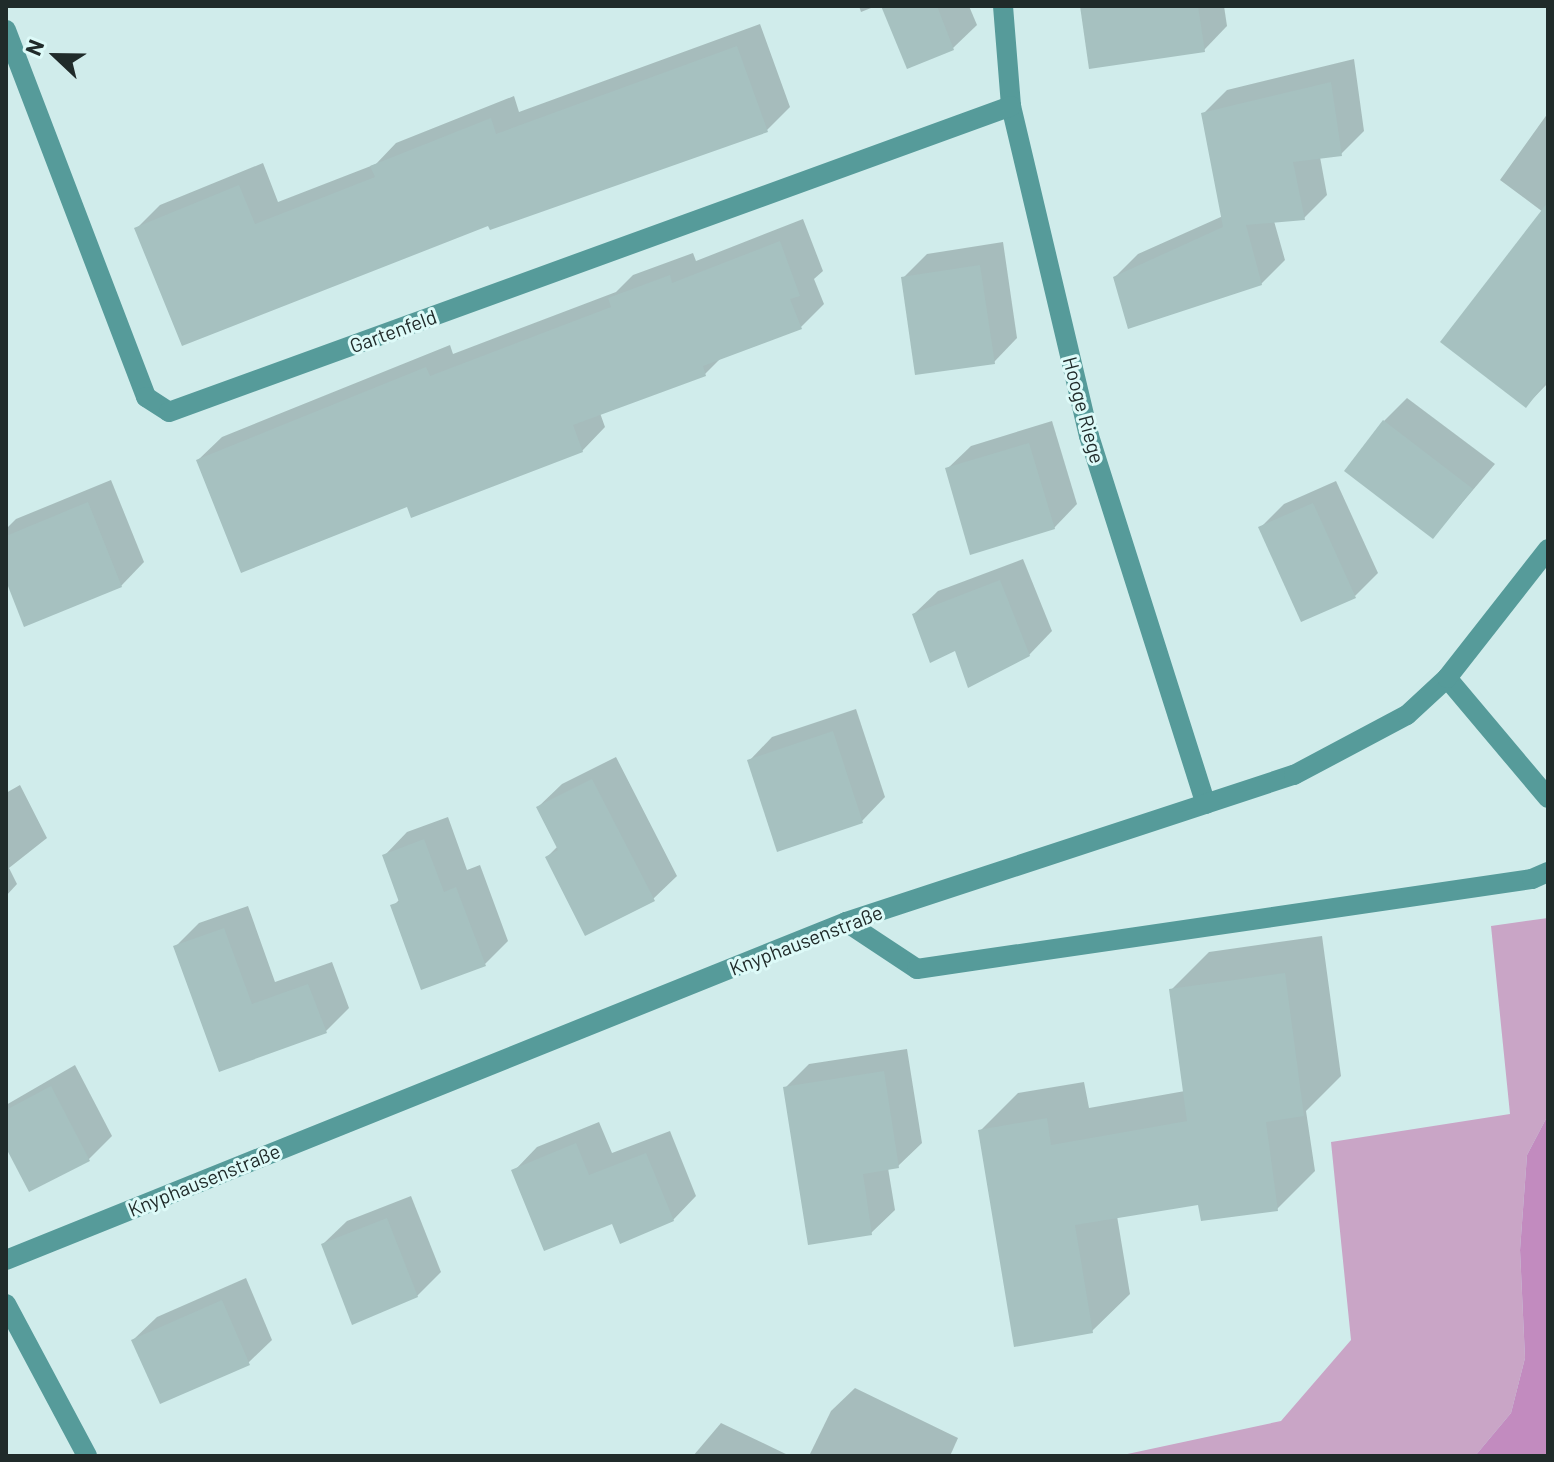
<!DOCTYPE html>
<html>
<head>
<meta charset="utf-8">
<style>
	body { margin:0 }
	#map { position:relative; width:1554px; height:1462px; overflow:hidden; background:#d0eceb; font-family:Barlow,sans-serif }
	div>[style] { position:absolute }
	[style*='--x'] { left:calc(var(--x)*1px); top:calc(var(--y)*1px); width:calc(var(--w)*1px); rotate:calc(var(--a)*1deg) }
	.green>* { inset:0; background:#c9a5c6 }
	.water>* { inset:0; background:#c28bbf }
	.shadow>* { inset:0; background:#0003 }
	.building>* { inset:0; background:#a6c1c0 }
	.minor>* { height:20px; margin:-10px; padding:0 10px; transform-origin:10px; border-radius:10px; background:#569b9a }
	span { translate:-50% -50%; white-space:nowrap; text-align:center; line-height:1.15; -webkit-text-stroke:6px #ddfaf8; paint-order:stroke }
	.street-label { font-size:20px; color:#202b2a }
	.frame { position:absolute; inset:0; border:8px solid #202b2a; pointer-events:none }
	.north { position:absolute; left:16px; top:16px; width:80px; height:80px; -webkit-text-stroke:6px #ddfaf8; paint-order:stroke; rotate:292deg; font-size:22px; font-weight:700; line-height:32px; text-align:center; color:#202b2a }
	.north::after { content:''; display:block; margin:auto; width:28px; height:36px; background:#202b2a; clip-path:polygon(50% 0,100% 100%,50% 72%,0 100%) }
</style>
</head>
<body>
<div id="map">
	<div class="green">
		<i style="clip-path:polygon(1548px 918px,1548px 1115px,1527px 1155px,1520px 1250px,1525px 1358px,1511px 1413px,1475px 1456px,1118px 1456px,1281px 1421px,1351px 1340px,1331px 1142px,1510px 1114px,1491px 926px)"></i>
	</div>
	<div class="water">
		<i style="clip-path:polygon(1548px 1115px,1548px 1456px,1475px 1456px,1511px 1413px,1525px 1358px,1520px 1250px,1527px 1155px)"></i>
	</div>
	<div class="shadow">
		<i style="clip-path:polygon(859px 6px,876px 6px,861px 12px)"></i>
		<i style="clip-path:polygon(883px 6px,969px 6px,977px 25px,953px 48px)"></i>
		<i style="clip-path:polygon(1083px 6px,1224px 6px,1227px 26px,1204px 50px)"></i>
		<i style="clip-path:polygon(760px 24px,790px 107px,766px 131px,489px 223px,137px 228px,160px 205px,263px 163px,278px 202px,376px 164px,396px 143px,514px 96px,519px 112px)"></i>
		<i style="clip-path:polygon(1354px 59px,1364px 131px,1341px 154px,1320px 157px,1327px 195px,1304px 218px,1274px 221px,1285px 260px,1261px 284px,1115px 277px,1138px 254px,1223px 216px,1204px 113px,1227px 90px)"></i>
		<i style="clip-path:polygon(1548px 113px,1548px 383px,1526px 406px,1543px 212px,1500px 180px)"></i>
		<i style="clip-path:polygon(803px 219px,823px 271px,814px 279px,824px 304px,801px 327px,722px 357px,705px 374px,600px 413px,605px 427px,582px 451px,408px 504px,198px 460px,222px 437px,450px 345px,453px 354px,616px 292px,633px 275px,693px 253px,696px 261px)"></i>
		<i style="clip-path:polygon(1003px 242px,1017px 338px,994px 362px,904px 277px,927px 254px)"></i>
		<i style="clip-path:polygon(1407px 398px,1495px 464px,1433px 537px,1384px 421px)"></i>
		<i style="clip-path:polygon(1052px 421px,1077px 504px,1054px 528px,947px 469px,971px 446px)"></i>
		<i style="clip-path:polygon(111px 480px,144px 562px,121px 586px,6px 576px,6px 529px,16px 519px)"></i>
		<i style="clip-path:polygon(1336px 481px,1378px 573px,1355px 596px,1261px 527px,1284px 504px)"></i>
		<i style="clip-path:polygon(1023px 559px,1052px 631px,1029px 655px,956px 648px,914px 614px,938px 591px)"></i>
		<i style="clip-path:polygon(856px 709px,885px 797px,862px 821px,749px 761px,772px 737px)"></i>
		<i style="clip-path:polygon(616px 757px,677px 876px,653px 899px,547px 857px,558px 846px,538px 807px,562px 784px)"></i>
		<i style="clip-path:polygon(20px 785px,47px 838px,9px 868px,17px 884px,6px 896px,6px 793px)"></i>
		<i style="clip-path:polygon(448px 817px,467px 870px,480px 865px,508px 941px,485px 964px,393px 906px,400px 899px,384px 856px,407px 832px)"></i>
		<i style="clip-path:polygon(248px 906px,275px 982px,332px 962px,349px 1008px,326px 1031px,220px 1070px,175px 947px,199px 923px)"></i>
		<i style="clip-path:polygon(1322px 936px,1341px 1076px,1306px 1111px,1315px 1171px,1277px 1209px,1200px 1203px,1117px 1216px,1130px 1294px,1092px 1331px,980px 1131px,1018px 1093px,1084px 1082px,1089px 1108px,1185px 1091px,1171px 990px,1209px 952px)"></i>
		<i style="clip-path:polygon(907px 1049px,922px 1143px,898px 1166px,888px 1168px,895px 1210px,871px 1233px,785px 1088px,809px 1064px)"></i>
		<i style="clip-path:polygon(75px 1065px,112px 1136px,88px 1160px,6px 1144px,6px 1105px)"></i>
		<i style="clip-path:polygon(599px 1122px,612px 1153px,670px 1131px,696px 1196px,673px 1220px,613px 1221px,514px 1171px,537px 1147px)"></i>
		<i style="clip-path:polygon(411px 1196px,441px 1272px,417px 1296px,323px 1244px,347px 1221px)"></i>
		<i style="clip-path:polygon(246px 1278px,272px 1340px,248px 1363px,133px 1340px,157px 1317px)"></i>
		<i style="clip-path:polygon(855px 1388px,958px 1438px,950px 1456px,809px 1456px,831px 1411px)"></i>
		<i style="clip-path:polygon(721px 1423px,790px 1456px,693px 1456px)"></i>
	</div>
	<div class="building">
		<i style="clip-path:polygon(881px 6px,937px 6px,954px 50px,907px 69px)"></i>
		<i style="clip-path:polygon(1080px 6px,1198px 6px,1205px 52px,1089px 69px)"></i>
		<i style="clip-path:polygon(737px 46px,768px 132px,490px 230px,488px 226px,182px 346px,134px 228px,239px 185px,255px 224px,375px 177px,370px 166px,491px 118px,496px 134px)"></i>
		<i style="clip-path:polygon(1331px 82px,1342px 156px,1293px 162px,1305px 220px,1246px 225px,1262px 285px,1128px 329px,1113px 277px,1223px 227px,1201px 113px)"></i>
		<i style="clip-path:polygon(1548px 202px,1548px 379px,1526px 408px,1440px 342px)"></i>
		<i style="clip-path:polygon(780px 241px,800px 296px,790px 299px,802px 329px,703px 366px,706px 376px,573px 425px,583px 452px,411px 518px,407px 507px,241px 573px,196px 460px,426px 367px,430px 376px,611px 307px,608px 298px,670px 275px,672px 283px)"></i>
		<i style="clip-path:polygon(980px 265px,995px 364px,915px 375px,901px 277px)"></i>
		<i style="clip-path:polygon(1383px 420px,1473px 489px,1433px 539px,1344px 471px)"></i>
		<i style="clip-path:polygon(1029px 443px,1055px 529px,970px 555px,945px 468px)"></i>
		<i style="clip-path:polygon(88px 502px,122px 587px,24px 627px,6px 581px,6px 536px)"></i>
		<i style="clip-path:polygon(1313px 503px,1356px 598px,1301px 622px,1258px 527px)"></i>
		<i style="clip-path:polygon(1000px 580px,1030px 656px,968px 688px,955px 651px,930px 663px,912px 614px)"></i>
		<i style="clip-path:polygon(833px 731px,863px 823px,777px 852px,747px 760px)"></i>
		<i style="clip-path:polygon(592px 779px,655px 901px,585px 936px,545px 857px,558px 850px,536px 807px)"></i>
		<i style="clip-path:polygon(424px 839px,444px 892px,456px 887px,486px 966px,421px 990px,390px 905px,399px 902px,382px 855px)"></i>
		<i style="clip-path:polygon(224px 928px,252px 1004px,308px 984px,327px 1033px,219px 1072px,173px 946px)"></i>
		<i style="clip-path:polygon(1285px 973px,1304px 1116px,1266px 1122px,1278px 1211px,1201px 1221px,1198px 1205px,1075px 1225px,1093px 1333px,1014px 1347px,978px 1130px,1047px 1118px,1051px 1145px,1187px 1121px,1169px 989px)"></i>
		<i style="clip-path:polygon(884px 1071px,899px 1168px,863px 1174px,872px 1235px,808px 1245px,783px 1087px)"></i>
		<i style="clip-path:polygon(51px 1086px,90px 1161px,29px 1192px,6px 1148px,6px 1110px)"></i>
		<i style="clip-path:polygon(576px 1143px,589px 1175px,646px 1153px,674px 1221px,620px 1244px,612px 1224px,544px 1251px,511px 1170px)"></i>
		<i style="clip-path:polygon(387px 1218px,418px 1297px,352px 1325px,321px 1244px)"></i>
		<i style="clip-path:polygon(222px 1300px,250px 1365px,160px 1404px,131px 1340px)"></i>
	</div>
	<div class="minor">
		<i style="--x:1003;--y:6;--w:100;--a:85.4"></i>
		<i style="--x:1011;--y:106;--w:339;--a:76.7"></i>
		<i style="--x:1089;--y:436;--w:386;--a:72.4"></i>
		<i style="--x:6;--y:30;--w:393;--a:69.1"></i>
		<i style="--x:146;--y:397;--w:27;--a:33"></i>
		<i style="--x:169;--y:412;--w:896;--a:-19.97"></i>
		<i style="--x:1447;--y:678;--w:157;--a:49.9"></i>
		<i style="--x:846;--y:922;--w:85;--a:33.5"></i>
		<i style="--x:917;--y:969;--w:622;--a:-8.33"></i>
		<i style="--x:1532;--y:879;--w:17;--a:-24"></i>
		<i style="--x:6;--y:1260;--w:905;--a:-21.92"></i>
		<i style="--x:846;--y:922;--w:472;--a:-18.2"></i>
		<i style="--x:1294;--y:775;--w:128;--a:-28"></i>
		<i style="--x:1407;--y:715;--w:54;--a:-42.8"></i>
		<i style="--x:1447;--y:678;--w:164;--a:-51.9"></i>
		<i style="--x:6;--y:1304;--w:172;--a:61.9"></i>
	</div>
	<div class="street-label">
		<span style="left:393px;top:331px;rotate:-20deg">Gartenfeld</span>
		<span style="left:1084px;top:410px;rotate:75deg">Hooge Riege</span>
		<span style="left:806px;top:940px;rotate:-21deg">Knyphausenstraße</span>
		<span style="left:204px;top:1180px;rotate:-22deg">Knyphausenstraße</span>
	</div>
	<div class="frame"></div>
	<div class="north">N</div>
</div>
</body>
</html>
